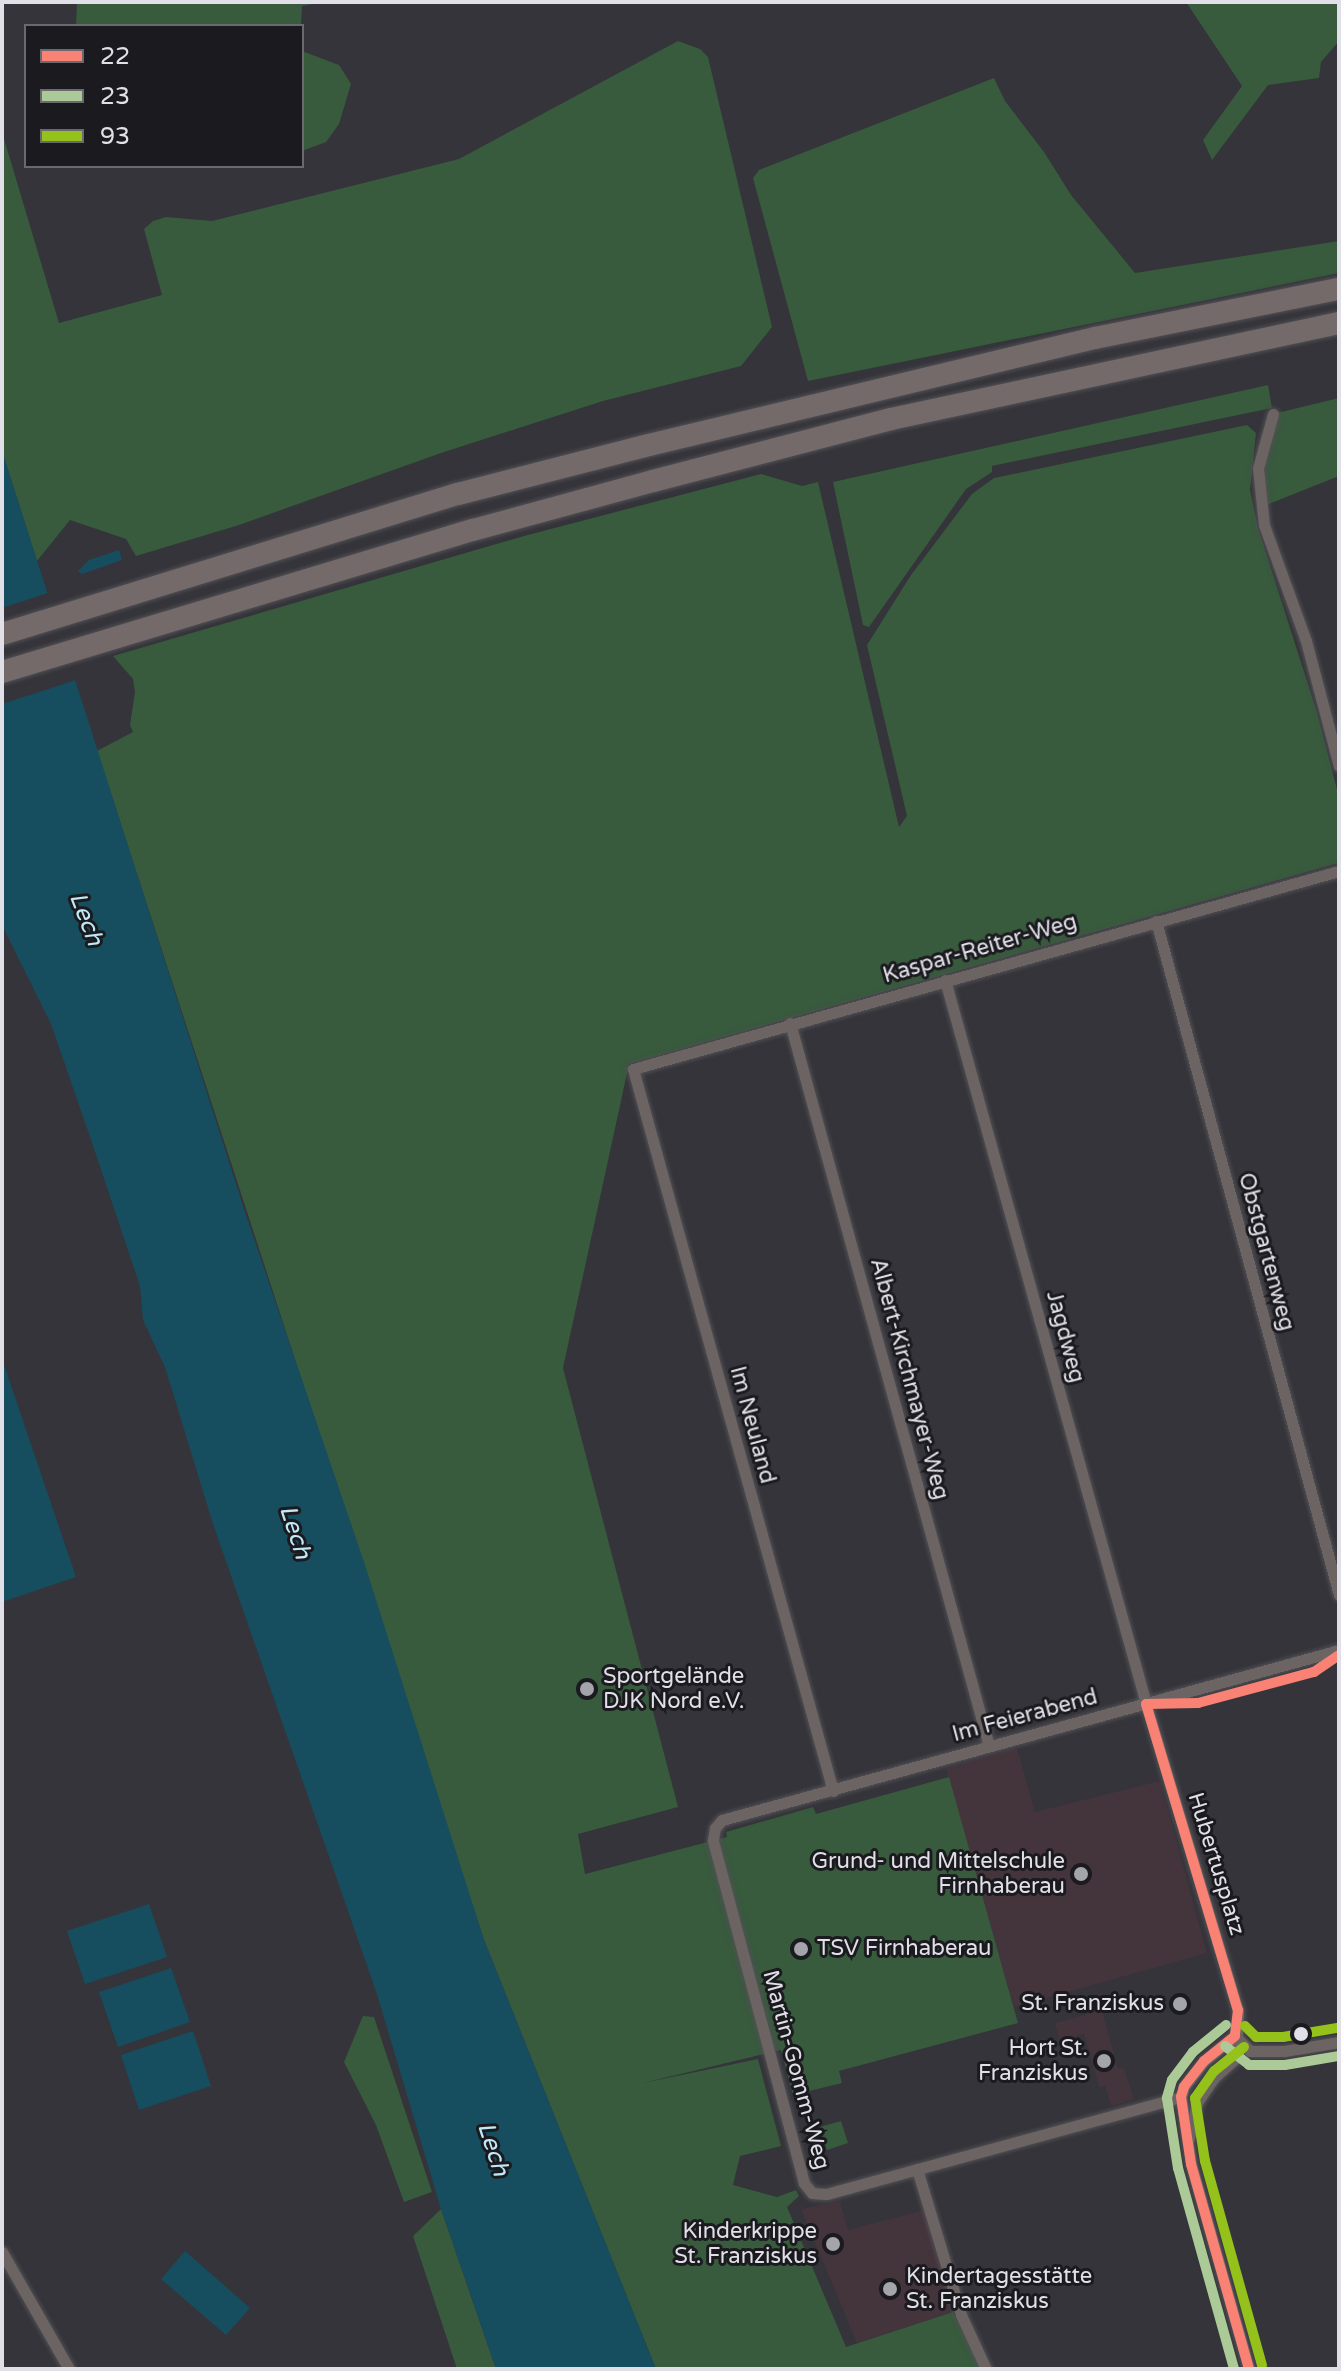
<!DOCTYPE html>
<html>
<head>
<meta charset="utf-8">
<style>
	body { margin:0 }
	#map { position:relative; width:1341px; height:2371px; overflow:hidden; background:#34343a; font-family:"Varela Round",sans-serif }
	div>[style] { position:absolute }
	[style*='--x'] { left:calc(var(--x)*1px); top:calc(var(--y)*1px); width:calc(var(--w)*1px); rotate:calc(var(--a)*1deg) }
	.education>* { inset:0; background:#44343c }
	.green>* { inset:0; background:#385a3d }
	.water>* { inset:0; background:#174e5f }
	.pier>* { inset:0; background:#34343a }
	.roads { filter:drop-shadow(0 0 2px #515055) drop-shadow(0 0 2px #515055) }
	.minor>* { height:11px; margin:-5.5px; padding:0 5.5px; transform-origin:5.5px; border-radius:5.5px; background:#6c6463 }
	.motorway>* { height:22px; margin:-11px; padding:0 11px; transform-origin:11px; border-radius:11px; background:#746a69 }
	.bus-1>* { height:10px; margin:-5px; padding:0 5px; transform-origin:5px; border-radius:5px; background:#fa8275 }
	.bus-2>* { height:10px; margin:-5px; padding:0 5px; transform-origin:5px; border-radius:5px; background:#abca97 }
	.bus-3>* { height:10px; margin:-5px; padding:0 5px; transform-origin:5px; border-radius:5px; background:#94c11a }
	.dots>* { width:22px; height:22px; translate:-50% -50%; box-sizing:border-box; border:4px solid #1a1a1f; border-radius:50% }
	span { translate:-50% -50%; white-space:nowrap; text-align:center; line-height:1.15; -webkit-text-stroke:6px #1a1a1f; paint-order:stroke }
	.street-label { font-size:22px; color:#e1e0e8 }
	.poi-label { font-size:22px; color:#e1e0e8 }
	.left { translate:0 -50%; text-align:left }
	.right { translate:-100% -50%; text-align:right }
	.water-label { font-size:24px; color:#c1e8f7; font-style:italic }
	.frame { position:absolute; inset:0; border:4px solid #e1e0e8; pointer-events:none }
	.legend { position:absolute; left:24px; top:24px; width:280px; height:144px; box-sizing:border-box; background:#1a1a1f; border:2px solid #6a696f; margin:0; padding:10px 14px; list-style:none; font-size:24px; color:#e1e0e8 }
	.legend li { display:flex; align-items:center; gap:16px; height:40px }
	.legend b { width:40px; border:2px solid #6a696f }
</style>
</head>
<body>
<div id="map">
	<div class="education">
		<i style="clip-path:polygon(1017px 1748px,1035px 1812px,1160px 1781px,1207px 1953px,1014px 2007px,946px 1768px)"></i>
		<i style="clip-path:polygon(1102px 2010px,1118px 2069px,1124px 2068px,1134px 2099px,1111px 2106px,1105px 2086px,1099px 2087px,1084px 2034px,1060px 2041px,1055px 2023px)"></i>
		<i style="clip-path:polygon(840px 2201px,848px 2230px,924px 2210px,953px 2312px,857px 2343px,801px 2209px)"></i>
	</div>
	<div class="green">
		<i style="clip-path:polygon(77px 2px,323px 2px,302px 6px,301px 26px,76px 26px)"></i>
		<i style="clip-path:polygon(1186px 2px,1339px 2px,1339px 41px,1321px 62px,1319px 78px,1268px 85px,1212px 160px,1203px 140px,1242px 86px)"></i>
		<i style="clip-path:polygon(678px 41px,700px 49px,708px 57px,772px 327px,741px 366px,603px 401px,441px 453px,239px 525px,136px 556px,126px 539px,70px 520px,37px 561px,2px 451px,2px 132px,59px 323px,162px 295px,144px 229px,153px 221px,166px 217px,212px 221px,459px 159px)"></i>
		<i style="clip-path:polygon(302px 51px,339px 65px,351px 84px,339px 124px,326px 142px,302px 151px)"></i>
		<i style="clip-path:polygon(994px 78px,1005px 101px,1044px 152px,1071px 195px,1135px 273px,1339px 241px,1339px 273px,808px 381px,753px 178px,759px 170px)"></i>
		<i style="clip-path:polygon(1268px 385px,1272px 408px,992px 466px,992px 472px,966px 489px,869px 627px,863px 625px,833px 482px)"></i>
		<i style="clip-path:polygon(1339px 398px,1339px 476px,1261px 507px,1258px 468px,1273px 414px)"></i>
		<i style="clip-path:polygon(1247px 425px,1256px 433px,1250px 490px,1258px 528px,1316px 709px,1339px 797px,1338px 863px,629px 1064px,563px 1368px,678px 1807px,578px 1834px,585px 1874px,727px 1837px,726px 1832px,813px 1807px,816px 1814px,949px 1777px,1018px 2023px,839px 2071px,842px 2083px,793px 2095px,781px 2050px,643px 2083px,758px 2059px,781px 2146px,740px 2156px,733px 2185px,777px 2197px,796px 2190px,799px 2196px,787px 2207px,846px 2347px,953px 2312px,981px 2369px,656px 2369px,484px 1940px,97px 751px,133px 732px,130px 725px,135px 692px,133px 679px,113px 656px,524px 536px,761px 474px,802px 486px,818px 482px,899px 827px,907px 816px,867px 645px,911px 575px,972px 494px,994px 478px)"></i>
		<i style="clip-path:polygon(363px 2016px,374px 2017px,432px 2192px,404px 2202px,376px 2125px,344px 2062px)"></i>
		<i style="clip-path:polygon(841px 2121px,848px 2143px,827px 2150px,820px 2127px)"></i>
		<i style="clip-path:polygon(441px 2209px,496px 2369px,457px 2369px,413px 2236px)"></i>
	</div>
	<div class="water">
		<i style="clip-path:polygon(2px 451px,246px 1215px,364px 1562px,484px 1940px,656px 2369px,496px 2369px,441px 2209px,377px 1994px,213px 1524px,165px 1367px,143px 1320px,140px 1286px,89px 1134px,51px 1024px,2px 925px)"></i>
		<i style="clip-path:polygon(119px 550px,122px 559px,119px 561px,82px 574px,78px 571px,89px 560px)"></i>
		<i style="clip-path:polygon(2px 1359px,76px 1577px,2px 1602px)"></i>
		<i style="clip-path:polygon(149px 1904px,167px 1957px,85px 1984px,67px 1931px)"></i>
		<i style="clip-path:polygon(171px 1968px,190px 2022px,118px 2047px,99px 1992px)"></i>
		<i style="clip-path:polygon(193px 2031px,211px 2086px,139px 2110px,121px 2055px)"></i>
		<i style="clip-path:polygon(185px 2251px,250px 2308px,226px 2335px,161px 2279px)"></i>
	</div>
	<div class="pier">
		<i style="clip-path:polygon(51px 592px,79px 679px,2px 704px,2px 608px)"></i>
	</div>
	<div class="roads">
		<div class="minor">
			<i style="--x:1273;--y:414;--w:56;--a:105.5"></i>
			<i style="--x:1258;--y:468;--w:57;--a:84"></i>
			<i style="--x:1264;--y:525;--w:123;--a:70.1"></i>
			<i style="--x:1306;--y:641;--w:129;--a:75.2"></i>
			<i style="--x:1156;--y:921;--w:698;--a:74.81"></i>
			<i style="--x:945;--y:980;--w:751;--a:74.48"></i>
			<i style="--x:1146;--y:1704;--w:320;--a:73.3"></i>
			<i style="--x:1238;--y:2010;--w:48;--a:92.4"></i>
			<i style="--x:1236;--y:2058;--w:31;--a:138"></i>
			<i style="--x:1213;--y:2079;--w:29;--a:124"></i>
			<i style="--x:1197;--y:2103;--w:40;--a:103"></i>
			<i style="--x:790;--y:1023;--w:750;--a:74.61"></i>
			<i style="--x:833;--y:1791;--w:749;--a:-105.48"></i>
			<i style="--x:633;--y:1069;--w:733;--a:-15.67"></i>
			<i style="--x:1235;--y:2036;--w:40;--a:141"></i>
			<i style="--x:1204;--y:2061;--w:33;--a:128"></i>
			<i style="--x:1184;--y:2087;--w:10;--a:107"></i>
			<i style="--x:1181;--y:2097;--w:68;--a:81.5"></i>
			<i style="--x:1191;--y:2164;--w:213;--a:74.2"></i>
			<i style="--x:1235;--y:2036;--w:21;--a:45"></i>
			<i style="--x:1250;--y:2051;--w:34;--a:0"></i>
			<i style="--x:1284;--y:2051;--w:56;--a:-9.3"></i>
			<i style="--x:1181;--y:2097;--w:368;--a:164.7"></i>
			<i style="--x:826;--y:2194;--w:14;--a:-176"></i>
			<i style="--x:812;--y:2193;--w:13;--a:-129"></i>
			<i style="--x:804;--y:2183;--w:355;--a:-104.9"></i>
			<i style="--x:713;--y:1840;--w:12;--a:-81"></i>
			<i style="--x:715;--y:1828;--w:11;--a:-49"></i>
			<i style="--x:722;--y:1820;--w:640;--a:-15.4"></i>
			<i style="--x:917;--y:2169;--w:152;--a:73.2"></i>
			<i style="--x:961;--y:2315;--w:60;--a:65.2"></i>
			<i style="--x:2;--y:2252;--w:135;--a:60.2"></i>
		</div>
		<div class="motorway">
			<i style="--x:2;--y:634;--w:477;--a:-17.1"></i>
			<i style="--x:458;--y:494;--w:197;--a:-14.4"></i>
			<i style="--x:649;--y:445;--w:459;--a:-13.5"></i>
			<i style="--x:1095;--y:338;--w:249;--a:-11.4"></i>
			<i style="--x:2;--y:672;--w:492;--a:-16.8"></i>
			<i style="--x:473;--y:530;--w:187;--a:-15.2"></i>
			<i style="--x:653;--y:481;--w:246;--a:-14.6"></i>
			<i style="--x:891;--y:419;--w:458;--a:-12.1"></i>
		</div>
	</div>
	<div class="bus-1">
		<i style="--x:1146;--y:1704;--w:320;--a:73.3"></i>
		<i style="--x:1238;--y:2010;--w:26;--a:97"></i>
		<i style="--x:1146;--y:1704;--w:52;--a:-1.1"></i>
		<i style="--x:1198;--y:1703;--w:120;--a:-15"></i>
		<i style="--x:1314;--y:1672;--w:30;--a:-34"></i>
		<i style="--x:1235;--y:2036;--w:40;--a:141"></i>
		<i style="--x:1204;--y:2061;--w:33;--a:128"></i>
		<i style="--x:1184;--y:2087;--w:10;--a:107"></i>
		<i style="--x:1181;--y:2097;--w:68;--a:81.5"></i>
		<i style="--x:1191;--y:2164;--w:213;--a:74.2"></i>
	</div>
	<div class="bus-2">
		<i style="--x:1226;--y:2025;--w:43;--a:140.7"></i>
		<i style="--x:1193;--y:2052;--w:35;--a:127"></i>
		<i style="--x:1172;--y:2080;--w:19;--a:106"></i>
		<i style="--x:1167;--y:2098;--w:71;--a:81.1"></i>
		<i style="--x:1178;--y:2168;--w:209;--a:74.4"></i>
		<i style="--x:1225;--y:2046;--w:31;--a:38"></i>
		<i style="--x:1249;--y:2065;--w:36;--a:0"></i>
		<i style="--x:1285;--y:2065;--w:55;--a:-9.5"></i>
	</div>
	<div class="bus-3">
		<i style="--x:1245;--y:2026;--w:16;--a:45"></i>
		<i style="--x:1256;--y:2037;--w:27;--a:0"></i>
		<i style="--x:1283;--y:2037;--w:55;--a:-9.5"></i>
		<i style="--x:1244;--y:2047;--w:38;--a:141"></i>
		<i style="--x:1214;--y:2071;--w:33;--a:125"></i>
		<i style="--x:1195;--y:2098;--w:64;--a:81"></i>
		<i style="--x:1205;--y:2161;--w:212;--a:74.4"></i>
	</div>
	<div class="dots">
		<i style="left:587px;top:1689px;background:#a4a4ab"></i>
		<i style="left:1081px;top:1874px;background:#a4a4ab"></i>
		<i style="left:801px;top:1949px;background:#a4a4ab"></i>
		<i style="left:1180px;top:2004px;background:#a4a4ab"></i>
		<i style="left:1301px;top:2034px;background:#e1e0e8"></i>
		<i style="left:1104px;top:2061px;background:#a4a4ab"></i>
		<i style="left:833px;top:2244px;background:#a4a4ab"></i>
		<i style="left:890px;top:2289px;background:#a4a4ab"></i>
	</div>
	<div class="street-label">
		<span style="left:980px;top:949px;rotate:-16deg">Kaspar-Reiter-Weg</span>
		<span style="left:1266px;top:1252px;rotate:75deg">Obstgartenweg</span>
		<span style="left:1065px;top:1337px;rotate:75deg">Jagdweg</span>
		<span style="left:909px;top:1379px;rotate:75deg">Albert-Kirchmayer-Weg</span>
		<span style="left:752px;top:1425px;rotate:75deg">Im Neuland</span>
		<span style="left:1025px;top:1716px;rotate:-15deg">Im Feierabend</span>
		<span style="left:1216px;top:1864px;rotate:73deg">Hubertusplatz</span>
		<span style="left:796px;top:2070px;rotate:75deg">Martin-Gomm-Weg</span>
	</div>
	<div class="poi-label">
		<span class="left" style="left:603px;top:1689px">Sportgelände<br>DJK Nord e.V.</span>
		<span class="right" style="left:1065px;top:1874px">Grund- und Mittelschule<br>Firnhaberau</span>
		<span class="left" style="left:817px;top:1949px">TSV Firnhaberau</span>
		<span class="right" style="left:1164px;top:2004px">St. Franziskus</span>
		<span class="right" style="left:1088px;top:2061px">Hort St.<br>Franziskus</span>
		<span class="right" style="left:817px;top:2244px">Kinderkrippe<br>St. Franziskus</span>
		<span class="left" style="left:906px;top:2289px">Kindertagesstätte<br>St. Franziskus</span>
	</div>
	<div class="water-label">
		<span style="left:86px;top:919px;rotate:69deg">Lech</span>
		<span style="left:295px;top:1532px;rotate:72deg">Lech</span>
		<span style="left:493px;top:2149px;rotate:72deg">Lech</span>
	</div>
	<div class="frame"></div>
	<ul class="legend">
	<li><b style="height:10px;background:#fa8275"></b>22</li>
	<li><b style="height:10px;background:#abca97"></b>23</li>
	<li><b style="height:10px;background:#94c11a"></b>93</li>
	</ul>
</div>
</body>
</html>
